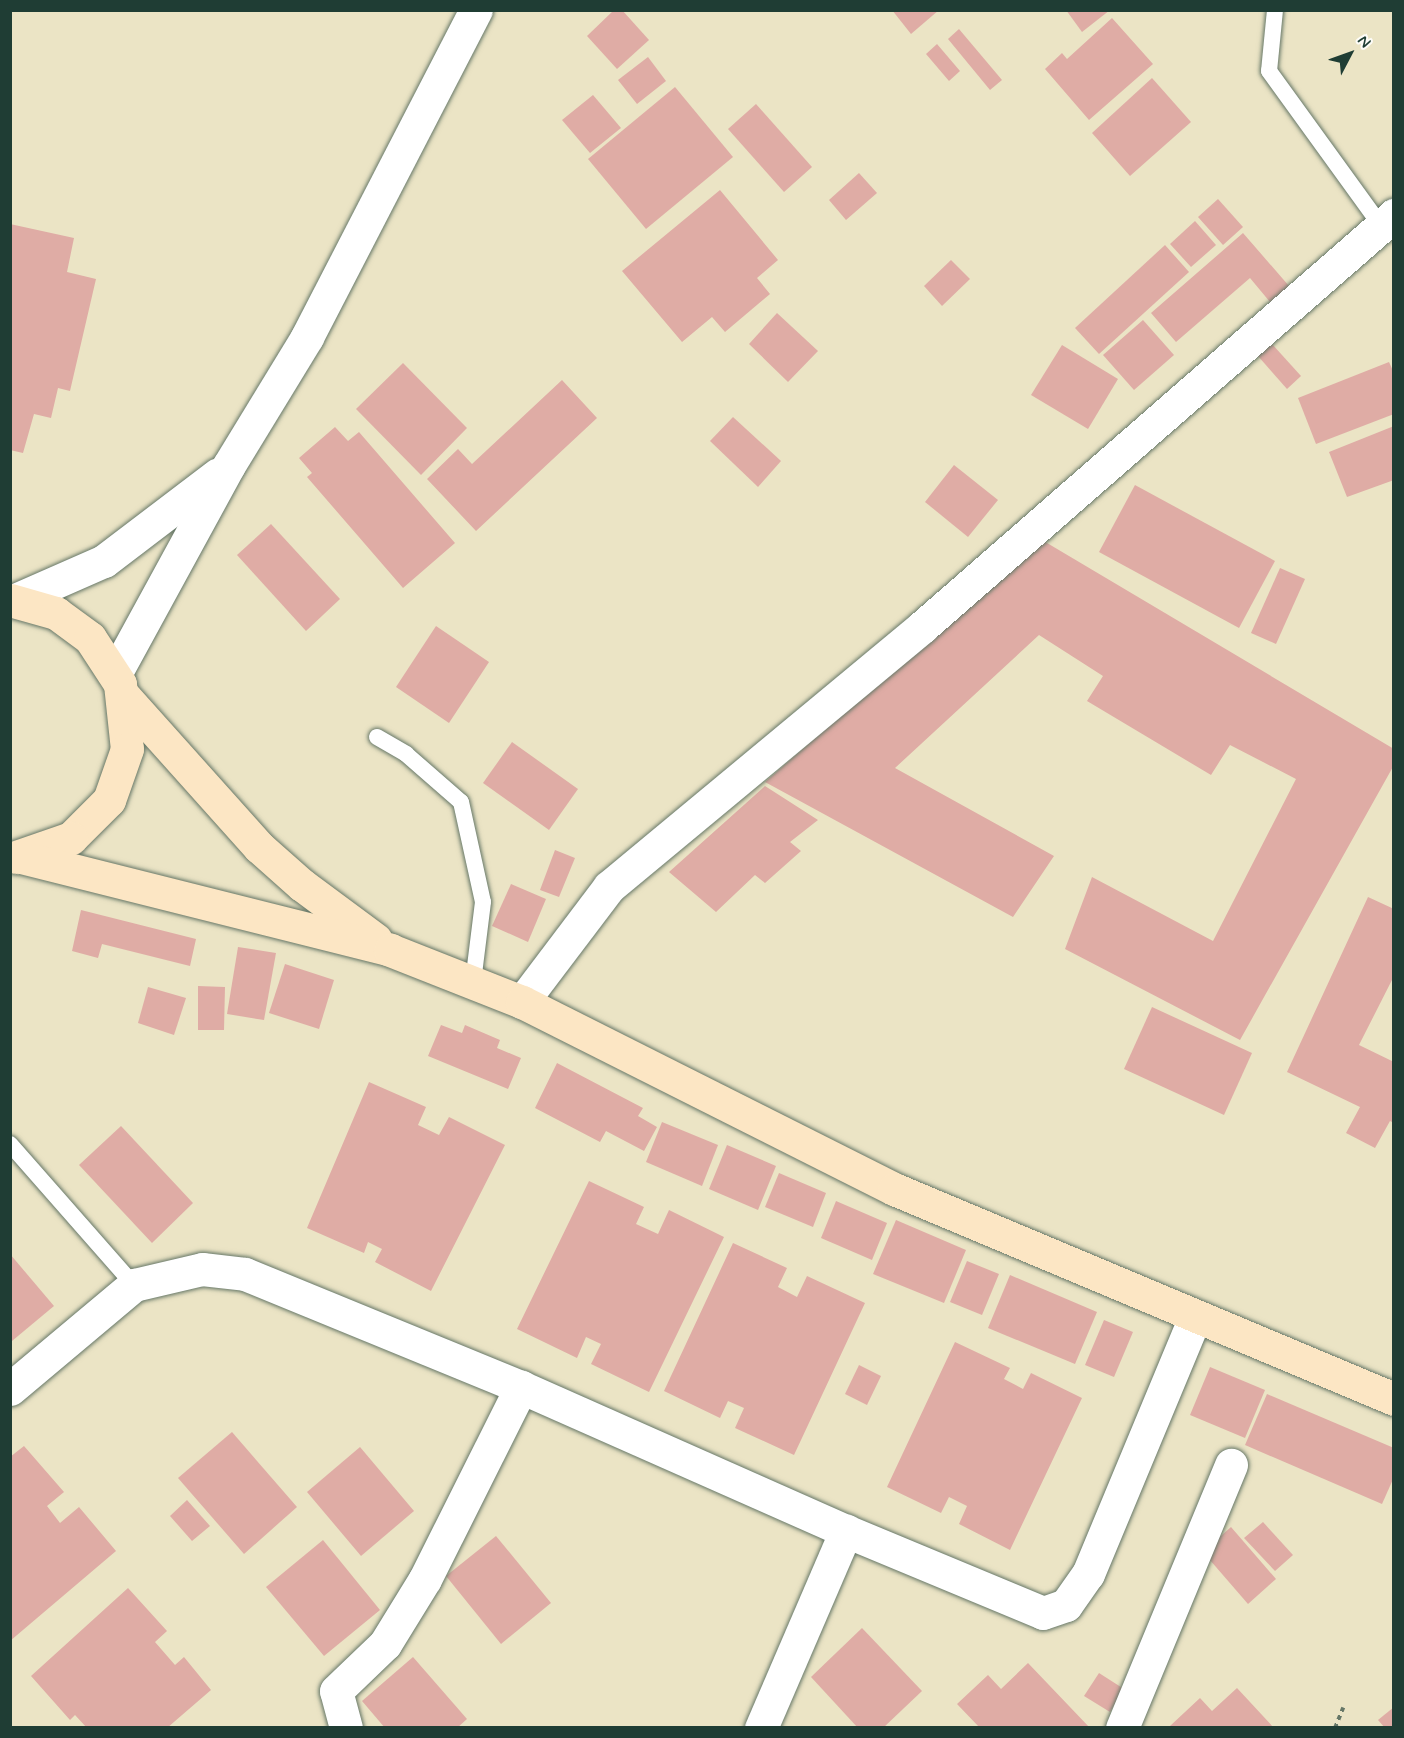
<!DOCTYPE html>
<html>
<head>
<meta charset="utf-8">
<style>
	body { margin:0 }
	#map { position:relative; width:1404px; height:1738px; overflow:hidden; background:#ebe4c5; font-family:Mynerve,sans-serif }
	div>[style] { position:absolute }
	[style*='--x'] { left:calc(var(--x)*1px); top:calc(var(--y)*1px); width:calc(var(--w)*1px); rotate:calc(var(--a)*1deg) }
	.building>* { inset:0; background:#dfaca5 }
	.path>* { height:4px; margin-top:-2px; transform-origin:0; background:repeating-linear-gradient(90deg,#667767 0 4.5px,transparent 0 9px) }
	.roads { filter:drop-shadow(0 0 2px #667767) drop-shadow(0 0 2px #667767) }
	.service>* { height:16px; margin:-8px; padding:0 8px; transform-origin:8px; border-radius:8px; background:#fff }
	.minor>* { height:33px; margin:-16.5px; padding:0 16.5px; transform-origin:16.5px; border-radius:16.5px; background:#fff }
	.tertiary>* { height:33px; margin:-16.5px; padding:0 16.5px; transform-origin:16.5px; border-radius:16.5px; background:#fff }
	.secondary>* { height:33px; margin:-16.5px; padding:0 16.5px; transform-origin:16.5px; border-radius:16.5px; background:#fce6c4 }
	span { translate:-50% -50%; white-space:nowrap; text-align:center; line-height:1.15; -webkit-text-stroke:4.5px #fdfcf7; paint-order:stroke }
	.frame { position:absolute; inset:0; border:12px solid #1f3d34; pointer-events:none }
	.north { position:absolute; left:1320px; top:24px; width:60px; height:60px; -webkit-text-stroke:4px #fdfcf7; paint-order:stroke; rotate:49deg; font-size:16px; font-weight:700; line-height:24px; text-align:center; color:#1f3d34 }
	.north::after { content:''; display:block; margin:auto; width:21px; height:27px; background:#1f3d34; clip-path:polygon(50% 0,100% 100%,50% 72%,0 100%) }
</style>
</head>
<body>
<div id="map">
	<div class="building">
		<i style="clip-path:polygon(614px 10px,622px 10px,649px 40px,617px 69px,587px 36px)"></i>
		<i style="clip-path:polygon(892px 10px,939px 10px,911px 34px)"></i>
		<i style="clip-path:polygon(1066px 10px,1110px 10px,1082px 32px)"></i>
		<i style="clip-path:polygon(1112px 18px,1153px 64px,1089px 120px,1045px 69px,1062px 53px,1067px 59px)"></i>
		<i style="clip-path:polygon(959px 29px,1002px 80px,990px 90px,948px 39px)"></i>
		<i style="clip-path:polygon(937px 44px,960px 71px,949px 81px,926px 54px)"></i>
		<i style="clip-path:polygon(648px 57px,666px 81px,637px 104px,618px 80px)"></i>
		<i style="clip-path:polygon(1152px 78px,1191px 122px,1130px 176px,1092px 133px)"></i>
		<i style="clip-path:polygon(675px 87px,733px 157px,646px 229px,588px 159px)"></i>
		<i style="clip-path:polygon(593px 95px,621px 128px,590px 153px,562px 120px)"></i>
		<i style="clip-path:polygon(756px 104px,812px 167px,784px 192px,728px 129px)"></i>
		<i style="clip-path:polygon(859px 173px,877px 193px,846px 220px,829px 200px)"></i>
		<i style="clip-path:polygon(720px 190px,778px 260px,757px 278px,770px 294px,725px 332px,712px 317px,682px 342px,622px 271px)"></i>
		<i style="clip-path:polygon(1218px 199px,1243px 227px,1223px 245px,1198px 217px)"></i>
		<i style="clip-path:polygon(1195px 221px,1216px 245px,1191px 267px,1170px 244px)"></i>
		<i style="clip-path:polygon(10px 224px,74px 238px,67px 272px,96px 279px,70px 391px,58px 388px,51px 418px,34px 414px,23px 453px,10px 450px)"></i>
		<i style="clip-path:polygon(1243px 233px,1289px 286px,1270px 302px,1250px 278px,1176px 342px,1151px 313px)"></i>
		<i style="clip-path:polygon(1165px 245px,1189px 272px,1099px 354px,1075px 328px)"></i>
		<i style="clip-path:polygon(951px 260px,970px 279px,942px 306px,924px 286px)"></i>
		<i style="clip-path:polygon(777px 313px,818px 351px,788px 382px,749px 344px)"></i>
		<i style="clip-path:polygon(1143px 320px,1174px 355px,1134px 390px,1103px 355px)"></i>
		<i style="clip-path:polygon(1272px 344px,1301px 376px,1287px 389px,1258px 356px)"></i>
		<i style="clip-path:polygon(1062px 345px,1118px 379px,1088px 429px,1031px 395px)"></i>
		<i style="clip-path:polygon(1389px 362px,1394px 373px,1394px 414px,1316px 444px,1298px 398px)"></i>
		<i style="clip-path:polygon(403px 363px,467px 428px,421px 475px,356px 409px)"></i>
		<i style="clip-path:polygon(562px 380px,597px 418px,476px 531px,427px 479px,458px 449px,472px 464px)"></i>
		<i style="clip-path:polygon(733px 417px,781px 461px,758px 487px,710px 441px)"></i>
		<i style="clip-path:polygon(1394px 426px,1394px 480px,1347px 497px,1329px 452px)"></i>
		<i style="clip-path:polygon(335px 427px,348px 441px,359px 432px,455px 543px,403px 588px,307px 477px,312px 473px,299px 458px)"></i>
		<i style="clip-path:polygon(954px 465px,998px 500px,968px 537px,925px 502px)"></i>
		<i style="clip-path:polygon(1135px 485px,1275px 561px,1239px 628px,1099px 552px)"></i>
		<i style="clip-path:polygon(271px 524px,340px 599px,306px 631px,237px 555px)"></i>
		<i style="clip-path:polygon(1042px 540px,1394px 749px,1394px 765px,1240px 1040px,1065px 949px,1092px 877px,1213px 941px,1296px 779px,1230px 745px,1211px 775px,1087px 701px,1103px 676px,1039px 635px,895px 768px,1054px 856px,1013px 917px,765px 782px)"></i>
		<i style="clip-path:polygon(1280px 568px,1305px 579px,1276px 644px,1251px 633px)"></i>
		<i style="clip-path:polygon(436px 626px,489px 662px,449px 723px,396px 687px)"></i>
		<i style="clip-path:polygon(512px 742px,578px 789px,549px 830px,483px 783px)"></i>
		<i style="clip-path:polygon(765px 786px,818px 820px,790px 842px,801px 851px,765px 883px,755px 875px,716px 912px,669px 872px)"></i>
		<i style="clip-path:polygon(555px 850px,575px 858px,559px 897px,540px 890px)"></i>
		<i style="clip-path:polygon(511px 884px,546px 899px,528px 942px,492px 926px)"></i>
		<i style="clip-path:polygon(1368px 897px,1394px 909px,1394px 976px,1359px 1045px,1394px 1062px,1394px 1123px,1390px 1121px,1375px 1148px,1346px 1133px,1360px 1107px,1287px 1072px)"></i>
		<i style="clip-path:polygon(81px 910px,196px 939px,190px 966px,102px 944px,98px 958px,72px 951px)"></i>
		<i style="clip-path:polygon(238px 947px,276px 953px,264px 1020px,227px 1014px)"></i>
		<i style="clip-path:polygon(285px 964px,334px 980px,319px 1029px,269px 1013px)"></i>
		<i style="clip-path:polygon(198px 986px,225px 987px,224px 1030px,198px 1030px)"></i>
		<i style="clip-path:polygon(148px 987px,186px 998px,174px 1035px,138px 1023px)"></i>
		<i style="clip-path:polygon(1152px 1007px,1252px 1053px,1224px 1115px,1124px 1069px)"></i>
		<i style="clip-path:polygon(441px 1025px,462px 1033px,465px 1025px,500px 1040px,497px 1048px,521px 1058px,508px 1089px,428px 1056px)"></i>
		<i style="clip-path:polygon(557px 1063px,643px 1108px,638px 1116px,657px 1127px,644px 1151px,606px 1131px,600px 1142px,535px 1108px)"></i>
		<i style="clip-path:polygon(369px 1082px,426px 1107px,418px 1125px,439px 1135px,449px 1117px,505px 1145px,431px 1291px,375px 1262px,382px 1249px,368px 1242px,364px 1253px,307px 1228px)"></i>
		<i style="clip-path:polygon(662px 1122px,718px 1145px,702px 1186px,646px 1162px)"></i>
		<i style="clip-path:polygon(121px 1126px,193px 1203px,152px 1243px,79px 1165px)"></i>
		<i style="clip-path:polygon(727px 1145px,776px 1166px,758px 1210px,709px 1189px)"></i>
		<i style="clip-path:polygon(779px 1173px,826px 1193px,813px 1227px,765px 1207px)"></i>
		<i style="clip-path:polygon(589px 1181px,644px 1207px,636px 1224px,658px 1234px,669px 1210px,724px 1237px,649px 1392px,591px 1364px,601px 1344px,586px 1337px,577px 1358px,517px 1329px)"></i>
		<i style="clip-path:polygon(836px 1201px,887px 1223px,872px 1260px,821px 1238px)"></i>
		<i style="clip-path:polygon(896px 1220px,966px 1250px,944px 1303px,873px 1274px)"></i>
		<i style="clip-path:polygon(733px 1243px,787px 1268px,778px 1287px,797px 1297px,807px 1276px,865px 1303px,794px 1455px,735px 1428px,744px 1408px,728px 1401px,720px 1418px,664px 1391px)"></i>
		<i style="clip-path:polygon(10px 1254px,54px 1306px,12px 1341px,10px 1339px)"></i>
		<i style="clip-path:polygon(967px 1261px,999px 1274px,982px 1315px,950px 1302px)"></i>
		<i style="clip-path:polygon(1010px 1275px,1097px 1312px,1075px 1364px,988px 1328px)"></i>
		<i style="clip-path:polygon(1104px 1320px,1133px 1332px,1114px 1377px,1085px 1365px)"></i>
		<i style="clip-path:polygon(955px 1342px,1010px 1368px,1004px 1379px,1023px 1389px,1031px 1373px,1082px 1398px,1010px 1550px,959px 1524px,967px 1506px,949px 1497px,941px 1513px,887px 1487px)"></i>
		<i style="clip-path:polygon(859px 1365px,881px 1376px,867px 1405px,845px 1394px)"></i>
		<i style="clip-path:polygon(1210px 1367px,1265px 1390px,1245px 1438px,1190px 1415px)"></i>
		<i style="clip-path:polygon(1267px 1394px,1394px 1448px,1394px 1477px,1382px 1504px,1245px 1445px)"></i>
		<i style="clip-path:polygon(232px 1432px,297px 1507px,244px 1554px,178px 1478px)"></i>
		<i style="clip-path:polygon(24px 1446px,64px 1492px,47px 1506px,60px 1523px,79px 1507px,116px 1551px,10px 1641px,10px 1457px)"></i>
		<i style="clip-path:polygon(360px 1447px,414px 1511px,361px 1556px,307px 1492px)"></i>
		<i style="clip-path:polygon(187px 1500px,210px 1526px,192px 1541px,170px 1516px)"></i>
		<i style="clip-path:polygon(1263px 1522px,1293px 1555px,1275px 1571px,1244px 1538px)"></i>
		<i style="clip-path:polygon(1231px 1527px,1276px 1579px,1248px 1604px,1203px 1552px)"></i>
		<i style="clip-path:polygon(496px 1536px,551px 1603px,501px 1644px,446px 1576px)"></i>
		<i style="clip-path:polygon(323px 1540px,380px 1610px,324px 1656px,266px 1587px)"></i>
		<i style="clip-path:polygon(128px 1588px,167px 1631px,155px 1642px,175px 1665px,184px 1657px,211px 1690px,167px 1728px,87px 1728px,75px 1715px,70px 1720px,31px 1676px)"></i>
		<i style="clip-path:polygon(862px 1628px,922px 1691px,883px 1728px,858px 1728px,811px 1677px)"></i>
		<i style="clip-path:polygon(413px 1657px,467px 1719px,457px 1728px,385px 1728px,362px 1701px)"></i>
		<i style="clip-path:polygon(1028px 1663px,1090px 1728px,980px 1728px,957px 1704px,988px 1675px,1001px 1689px)"></i>
		<i style="clip-path:polygon(1099px 1673px,1124px 1689px,1110px 1712px,1084px 1696px)"></i>
		<i style="clip-path:polygon(1237px 1688px,1274px 1728px,1170px 1726px,1200px 1698px,1212px 1711px)"></i>
		<i style="clip-path:polygon(1394px 1707px,1394px 1728px,1385px 1728px,1378px 1720px)"></i>
	</div>
	<div class="path">
		<i style="--x:1335;--y:1728;--w:22;--a:-68"></i>
	</div>
	<div class="roads">
		<div class="service">
			<i style="--x:1275;--y:10;--w:61;--a:95.6"></i>
			<i style="--x:1269;--y:71;--w:191;--a:54.1"></i>
			<i style="--x:377;--y:737;--w:34;--a:30"></i>
			<i style="--x:406;--y:754;--w:73;--a:41.1"></i>
			<i style="--x:461;--y:802;--w:102;--a:77.6"></i>
			<i style="--x:483;--y:902;--w:81;--a:97.1"></i>
			<i style="--x:10;--y:1144;--w:188;--a:48.7"></i>
		</div>
		<div class="minor">
			<i style="--x:522;--y:1002;--w:144;--a:-52.9"></i>
			<i style="--x:609;--y:887;--w:407;--a:-39.7"></i>
			<i style="--x:922;--y:627;--w:627;--a:-41.12"></i>
			<i style="--x:10;--y:1389;--w:162;--a:-40"></i>
			<i style="--x:134;--y:1285;--w:70;--a:-13.2"></i>
			<i style="--x:202;--y:1269;--w:43;--a:6.6"></i>
			<i style="--x:245;--y:1274;--w:298;--a:22.3"></i>
			<i style="--x:521;--y:1387;--w:355;--a:23.9"></i>
			<i style="--x:846;--y:1531;--w:213;--a:22.6"></i>
			<i style="--x:1043;--y:1613;--w:24;--a:-19"></i>
			<i style="--x:1066;--y:1605;--w:38;--a:-55"></i>
			<i style="--x:1088;--y:1574;--w:278;--a:-67.4"></i>
			<i style="--x:346;--y:1728;--w:38;--a:-105"></i>
			<i style="--x:336;--y:1691;--w:68;--a:-43.8"></i>
			<i style="--x:385;--y:1644;--w:76;--a:-58.4"></i>
			<i style="--x:425;--y:1579;--w:215;--a:-63.4"></i>
			<i style="--x:761;--y:1728;--w:215;--a:-66.7"></i>
			<i style="--x:1122;--y:1728;--w:285;--a:-67.5"></i>
		</div>
		<div class="tertiary">
			<i style="--x:15;--y:600;--w:97;--a:-23.7"></i>
			<i style="--x:104;--y:561;--w:143;--a:-37.3"></i>
			<i style="--x:115;--y:674;--w:238;--a:-61.4"></i>
			<i style="--x:229;--y:465;--w:150;--a:-58.6"></i>
			<i style="--x:307;--y:337;--w:368;--a:-62.7"></i>
		</div>
		<div class="secondary">
			<i style="--x:10;--y:600;--w:48;--a:15.8"></i>
			<i style="--x:56;--y:613;--w:42;--a:36.3"></i>
			<i style="--x:90;--y:638;--w:55;--a:56.9"></i>
			<i style="--x:120;--y:684;--w:65;--a:83.9"></i>
			<i style="--x:127;--y:749;--w:54;--a:109.4"></i>
			<i style="--x:109;--y:800;--w:54;--a:135"></i>
			<i style="--x:71;--y:838;--w:58;--a:160.9"></i>
			<i style="--x:123;--y:695;--w:204;--a:48.2"></i>
			<i style="--x:259;--y:847;--w:57;--a:41.5"></i>
			<i style="--x:302;--y:885;--w:92;--a:36.6"></i>
			<i style="--x:21;--y:857;--w:381;--a:14.1"></i>
			<i style="--x:390;--y:950;--w:142;--a:21.5"></i>
			<i style="--x:522;--y:1002;--w:416;--a:26.7"></i>
			<i style="--x:894;--y:1189;--w:542;--a:22.78"></i>
		</div>
	</div>
	<div class="frame"></div>
	<div class="north">N</div>
</div>
</body>
</html>
